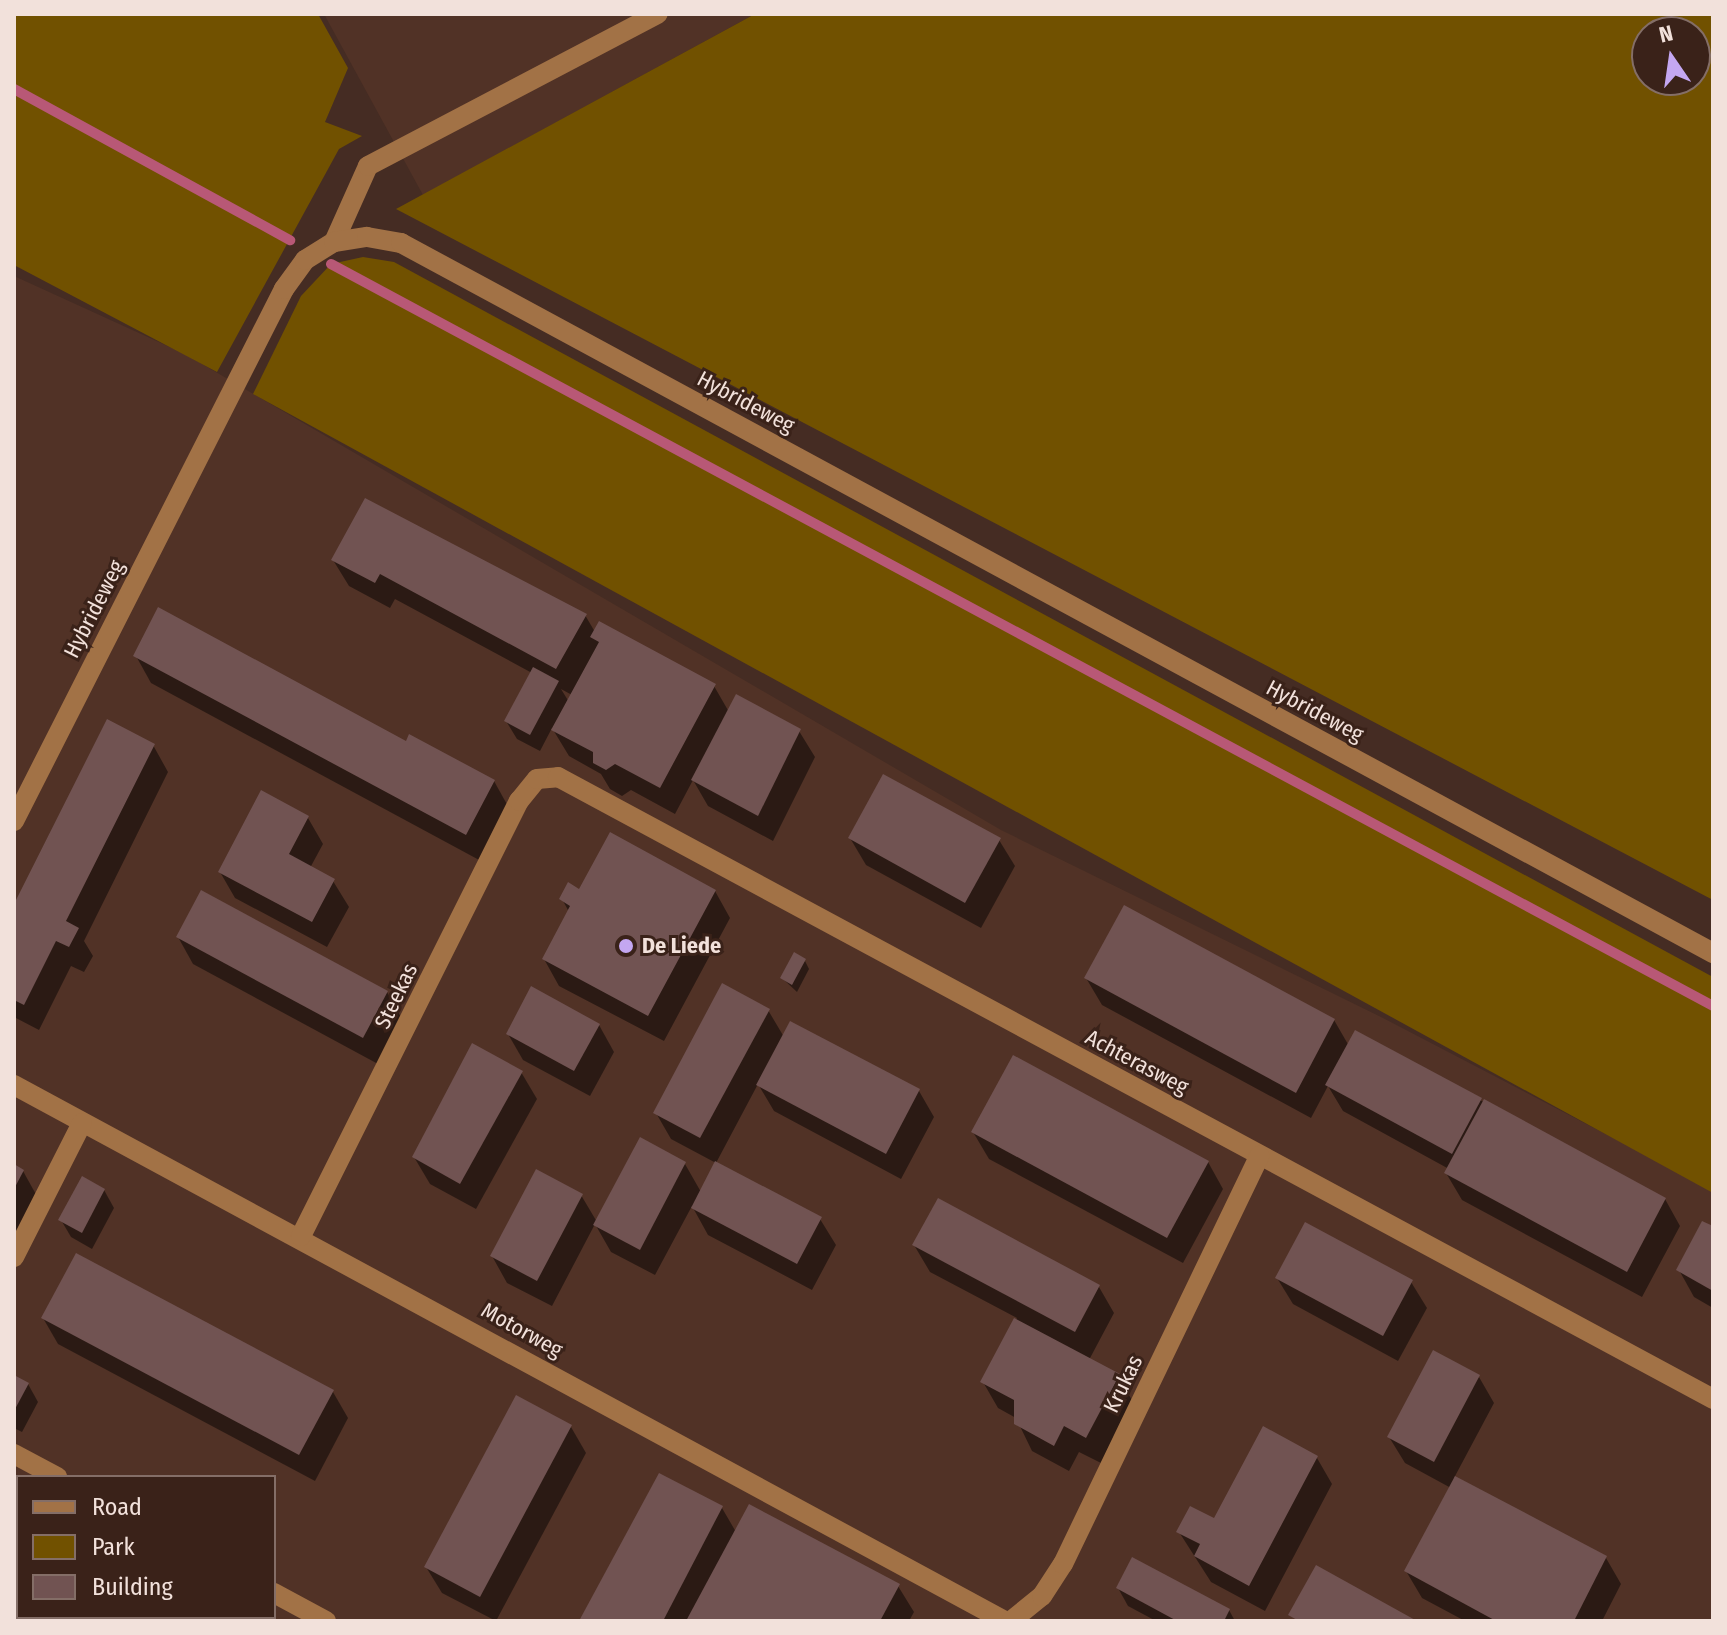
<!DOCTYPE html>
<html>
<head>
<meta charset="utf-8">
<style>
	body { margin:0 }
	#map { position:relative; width:1727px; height:1635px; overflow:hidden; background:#452c23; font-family:"Fira Sans Condensed",sans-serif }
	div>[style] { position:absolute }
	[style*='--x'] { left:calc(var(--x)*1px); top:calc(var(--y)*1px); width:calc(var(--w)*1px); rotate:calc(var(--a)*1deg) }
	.built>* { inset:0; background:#513226 }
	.green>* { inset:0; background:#715100 }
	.shadow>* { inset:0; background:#0007 }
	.stream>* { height:10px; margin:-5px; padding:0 5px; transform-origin:5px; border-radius:5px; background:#b85876 }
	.building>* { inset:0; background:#715352 }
	.minor>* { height:20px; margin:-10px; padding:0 10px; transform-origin:10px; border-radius:10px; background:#a27246 }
	.dots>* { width:22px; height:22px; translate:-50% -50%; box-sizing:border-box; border:4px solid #3a2219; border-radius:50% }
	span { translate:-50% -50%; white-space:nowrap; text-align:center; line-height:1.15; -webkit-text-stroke:6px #3a2219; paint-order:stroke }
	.street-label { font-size:22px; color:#f2e1db }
	.poi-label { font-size:22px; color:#f2e1db; font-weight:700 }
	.left { translate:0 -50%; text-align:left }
	.frame { position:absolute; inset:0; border:16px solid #f2e1db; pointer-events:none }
	.legend { position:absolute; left:16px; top:1475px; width:260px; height:144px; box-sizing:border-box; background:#3a2219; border:2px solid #846e67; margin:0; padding:10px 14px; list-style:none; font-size:24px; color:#f2e1db }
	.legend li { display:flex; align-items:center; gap:16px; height:40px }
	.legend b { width:40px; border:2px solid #846e67 }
	.north { position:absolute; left:1631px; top:16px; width:80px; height:80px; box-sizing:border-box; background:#3a2219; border:2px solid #846e67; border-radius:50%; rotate:347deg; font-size:22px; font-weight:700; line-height:32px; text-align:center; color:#f2e1db }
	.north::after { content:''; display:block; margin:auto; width:28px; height:36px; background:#c4a7f1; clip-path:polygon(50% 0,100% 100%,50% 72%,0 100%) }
</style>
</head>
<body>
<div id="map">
	<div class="built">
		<i style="clip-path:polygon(324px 14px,755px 14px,423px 195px)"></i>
		<i style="clip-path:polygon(evenodd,14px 276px,185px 354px,1001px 830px,1383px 1018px,1713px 1190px,1713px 1621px,14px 1621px,14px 276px,18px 1477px,274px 1477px,274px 1617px,18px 1617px,18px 1477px)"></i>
	</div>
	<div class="green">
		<i style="clip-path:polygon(14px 14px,318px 14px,348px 68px,325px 122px,362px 136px,339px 149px,217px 372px,14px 265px)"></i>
		<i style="clip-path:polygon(evenodd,755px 14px,1713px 14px,1713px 900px,396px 209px,755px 14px,1647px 32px,1695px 32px,1695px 80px,1647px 80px,1647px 32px)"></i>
		<i style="clip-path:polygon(363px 257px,394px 262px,1713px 977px,1713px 1193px,253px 394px,301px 296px,331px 264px)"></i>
	</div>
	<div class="shadow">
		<i style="clip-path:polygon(evenodd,333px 560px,585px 615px,595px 632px,714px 686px,729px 712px,799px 731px,815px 757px,773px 841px,708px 806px,693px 780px,675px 814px,631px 790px,622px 796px,610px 789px,601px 774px,569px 756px,552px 728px,540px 751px,517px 739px,506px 721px,532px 673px,395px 599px,390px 608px,349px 586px,333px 560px,561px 689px,572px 695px,569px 702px,561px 689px)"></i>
		<i style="clip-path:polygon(136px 656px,407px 743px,494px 781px,509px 808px,481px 861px,151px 683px)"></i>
		<i style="clip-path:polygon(153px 745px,168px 772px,84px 941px,93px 956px,84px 972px,71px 966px,39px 1030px,14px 1017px,14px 908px)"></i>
		<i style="clip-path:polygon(308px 818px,323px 844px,310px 868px,333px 881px,349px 907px,327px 947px,235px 898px,220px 872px)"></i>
		<i style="clip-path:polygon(850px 838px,999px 840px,1015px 866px,981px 928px,866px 865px)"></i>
		<i style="clip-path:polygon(580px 891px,715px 891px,730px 918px,664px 1041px,559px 986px,544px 959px,569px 912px,562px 899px)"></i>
		<i style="clip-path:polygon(178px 937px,387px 992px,402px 1019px,378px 1064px,193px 964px)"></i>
		<i style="clip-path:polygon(805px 961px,809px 969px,797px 992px,782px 978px)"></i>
		<i style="clip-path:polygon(1086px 978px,1334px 1020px,1349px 1046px,1480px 1100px,1665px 1199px,1680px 1226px,1642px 1297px,1462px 1200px,1446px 1173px,1449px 1169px,1343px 1111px,1328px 1086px,1311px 1118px,1102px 1005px)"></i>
		<i style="clip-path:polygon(768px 1010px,784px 1037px,919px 1091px,934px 1117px,901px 1179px,774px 1111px,758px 1084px,716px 1163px,671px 1139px,656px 1113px)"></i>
		<i style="clip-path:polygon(599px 1025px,614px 1052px,590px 1096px,523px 1060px,508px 1034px)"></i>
		<i style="clip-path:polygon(521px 1072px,537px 1099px,476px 1209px,430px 1184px,414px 1157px)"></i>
		<i style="clip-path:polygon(973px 1132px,1208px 1162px,1223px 1189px,1183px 1263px,989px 1159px)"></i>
		<i style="clip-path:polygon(685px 1164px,701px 1192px,820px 1219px,836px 1245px,812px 1290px,708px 1235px,692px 1206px,655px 1275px,611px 1252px,595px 1224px,552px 1306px,507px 1283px,492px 1256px,581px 1195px,597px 1222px)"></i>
		<i style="clip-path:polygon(14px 1167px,23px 1171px,38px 1198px,14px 1243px)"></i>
		<i style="clip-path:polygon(104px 1190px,114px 1208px,92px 1249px,71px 1237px,61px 1220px)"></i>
		<i style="clip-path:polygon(938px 1201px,1099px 1287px,1114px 1313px,1089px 1360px,1118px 1376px,1133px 1402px,1101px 1463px,1079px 1452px,1069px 1471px,1032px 1451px,1016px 1418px,998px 1408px,983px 1382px,1017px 1318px,930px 1272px,914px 1245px)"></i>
		<i style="clip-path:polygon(1713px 1229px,1713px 1308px,1694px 1297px,1679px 1270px)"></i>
		<i style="clip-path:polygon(1277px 1278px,1411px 1282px,1427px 1308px,1398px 1361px,1293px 1304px)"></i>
		<i style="clip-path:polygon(43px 1318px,333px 1392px,348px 1418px,315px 1481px,58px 1344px)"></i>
		<i style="clip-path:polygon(14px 1377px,28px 1384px,38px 1402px,22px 1432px,14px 1428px)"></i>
		<i style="clip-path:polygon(1479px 1377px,1494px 1403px,1454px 1478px,1606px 1558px,1621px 1584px,1602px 1621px,1465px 1621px,1422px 1598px,1406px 1571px,1451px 1488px,1405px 1463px,1389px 1437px)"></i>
		<i style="clip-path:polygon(571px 1427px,586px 1453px,496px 1621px,442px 1593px,426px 1567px)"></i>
		<i style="clip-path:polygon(1317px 1458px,1332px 1484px,1265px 1611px,1211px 1582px,1179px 1532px,1214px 1521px)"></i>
		<i style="clip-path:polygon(722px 1508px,736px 1532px,898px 1586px,914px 1612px,909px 1621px,581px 1621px)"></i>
		<i style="clip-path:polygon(1118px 1588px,1229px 1610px,1235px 1621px,1156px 1621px,1128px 1606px)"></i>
	</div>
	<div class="stream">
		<i style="--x:14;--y:89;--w:315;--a:28.7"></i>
		<i style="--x:331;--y:264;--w:1569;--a:28.23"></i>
	</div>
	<div class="building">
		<i style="clip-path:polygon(365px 498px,587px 614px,556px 669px,380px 574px,375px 583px,331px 560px)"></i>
		<i style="clip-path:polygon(158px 607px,406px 741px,409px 734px,495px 780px,466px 835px,133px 656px)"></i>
		<i style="clip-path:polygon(599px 621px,716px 684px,660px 788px,615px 764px,606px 770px,593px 763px,593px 752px,551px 730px,599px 642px,590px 637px)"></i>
		<i style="clip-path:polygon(533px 667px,559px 681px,530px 735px,504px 721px)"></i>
		<i style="clip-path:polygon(736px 694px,801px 729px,758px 816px,691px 780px)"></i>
		<i style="clip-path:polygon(107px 719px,155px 744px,66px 921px,79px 928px,69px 947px,56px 941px,24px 1005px,14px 1000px,14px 904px)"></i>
		<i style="clip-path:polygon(883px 774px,1001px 838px,965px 903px,848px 838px)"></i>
		<i style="clip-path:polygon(261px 790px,309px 816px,289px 854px,335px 879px,312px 922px,218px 872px)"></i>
		<i style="clip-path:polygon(610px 832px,716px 890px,648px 1016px,542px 959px,570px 906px,559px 899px,568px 882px,579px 889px)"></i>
		<i style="clip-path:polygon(201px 890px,388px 991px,363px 1038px,176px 937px)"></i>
		<i style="clip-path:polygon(1124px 905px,1335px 1019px,1296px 1093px,1084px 978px)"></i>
		<i style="clip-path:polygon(794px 952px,806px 959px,792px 985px,780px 978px)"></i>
		<i style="clip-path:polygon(722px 983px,770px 1009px,700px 1138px,653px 1113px)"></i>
		<i style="clip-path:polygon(531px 986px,600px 1024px,574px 1071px,506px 1034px)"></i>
		<i style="clip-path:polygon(790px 1021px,920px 1089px,886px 1154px,756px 1085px)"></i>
		<i style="clip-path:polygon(1355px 1030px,1482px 1098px,1452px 1154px,1325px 1085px)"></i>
		<i style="clip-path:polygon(472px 1043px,523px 1071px,460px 1184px,412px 1157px)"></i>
		<i style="clip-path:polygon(1013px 1055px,1209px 1161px,1167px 1238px,971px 1132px)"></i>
		<i style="clip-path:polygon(1484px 1099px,1666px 1198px,1627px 1272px,1444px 1173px)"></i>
		<i style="clip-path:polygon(640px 1137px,686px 1162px,640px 1250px,593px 1225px)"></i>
		<i style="clip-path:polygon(715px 1161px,822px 1217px,797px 1264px,691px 1208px)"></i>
		<i style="clip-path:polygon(14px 1164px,24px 1170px,14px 1189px)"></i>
		<i style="clip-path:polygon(536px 1169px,583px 1194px,537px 1281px,490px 1256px)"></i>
		<i style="clip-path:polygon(82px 1176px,105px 1189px,82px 1233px,58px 1220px)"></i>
		<i style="clip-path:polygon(938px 1198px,1100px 1285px,1075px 1332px,912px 1245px)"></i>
		<i style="clip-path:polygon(1702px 1221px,1713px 1226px,1713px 1291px,1676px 1270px)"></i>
		<i style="clip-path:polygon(1305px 1222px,1413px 1280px,1383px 1336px,1275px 1278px)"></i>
		<i style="clip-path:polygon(76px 1253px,334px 1390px,299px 1455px,41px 1318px)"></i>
		<i style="clip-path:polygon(1014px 1318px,1120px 1374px,1086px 1438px,1064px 1426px,1054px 1446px,1014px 1424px,1014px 1400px,980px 1382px)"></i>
		<i style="clip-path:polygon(1433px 1350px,1480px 1375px,1434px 1462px,1387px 1437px)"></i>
		<i style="clip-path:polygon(14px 1375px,29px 1383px,14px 1411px)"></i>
		<i style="clip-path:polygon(516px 1395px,572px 1425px,480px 1597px,424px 1567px)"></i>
		<i style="clip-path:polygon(1263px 1426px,1318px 1456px,1249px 1586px,1194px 1556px,1200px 1544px,1176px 1532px,1190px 1506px,1214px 1518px)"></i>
		<i style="clip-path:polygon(659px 1473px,723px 1506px,663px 1621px,579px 1621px)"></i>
		<i style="clip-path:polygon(1455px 1476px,1607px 1556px,1574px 1621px,1496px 1621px,1404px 1571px)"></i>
		<i style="clip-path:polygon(749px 1504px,900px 1584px,880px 1621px,686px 1621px)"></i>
		<i style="clip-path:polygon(1132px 1557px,1230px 1609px,1224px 1621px,1177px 1621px,1116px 1588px)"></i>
		<i style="clip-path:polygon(1316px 1565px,1417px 1621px,1299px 1621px,1288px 1615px)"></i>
	</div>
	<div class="minor">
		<i style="--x:334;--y:242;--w:83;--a:-65.9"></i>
		<i style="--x:368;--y:166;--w:327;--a:-27.7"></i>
		<i style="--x:14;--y:821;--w:597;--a:-63.09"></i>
		<i style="--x:284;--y:289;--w:36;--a:-54"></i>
		<i style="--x:305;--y:260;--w:34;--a:-32"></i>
		<i style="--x:334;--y:242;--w:33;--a:-9"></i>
		<i style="--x:367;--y:237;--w:35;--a:10"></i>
		<i style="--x:401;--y:243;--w:1492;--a:28.42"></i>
		<i style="--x:14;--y:1085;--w:1127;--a:28.41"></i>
		<i style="--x:301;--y:1236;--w:487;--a:-63.4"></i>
		<i style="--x:519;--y:801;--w:28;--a:-51"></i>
		<i style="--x:537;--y:779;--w:21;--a:-5"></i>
		<i style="--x:558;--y:777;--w:1312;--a:28.3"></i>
		<i style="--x:14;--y:1257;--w:150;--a:-63.1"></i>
		<i style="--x:14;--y:1454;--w:49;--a:28.1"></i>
		<i style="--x:274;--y:1593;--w:59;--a:28.3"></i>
		<i style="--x:1011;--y:1621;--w:40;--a:-39"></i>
		<i style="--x:1042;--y:1596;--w:38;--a:-57"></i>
		<i style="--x:1063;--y:1564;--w:453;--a:-64.3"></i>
	</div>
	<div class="dots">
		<i style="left:626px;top:946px;background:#c4a7f1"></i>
	</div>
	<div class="street-label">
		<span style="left:746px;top:402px;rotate:28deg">Hybrideweg</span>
		<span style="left:94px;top:609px;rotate:-63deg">Hybrideweg</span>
		<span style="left:1315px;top:711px;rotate:28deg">Hybrideweg</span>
		<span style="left:396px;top:996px;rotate:-64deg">Steekas</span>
		<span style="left:1137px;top:1062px;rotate:28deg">Achterasweg</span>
		<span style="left:522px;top:1330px;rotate:29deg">Motorweg</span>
		<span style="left:1123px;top:1384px;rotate:-64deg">Krukas</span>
	</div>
	<div class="poi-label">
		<span class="left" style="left:642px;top:946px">De Liede</span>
	</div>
	<div class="frame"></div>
	<ul class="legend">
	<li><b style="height:10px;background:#a27246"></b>Road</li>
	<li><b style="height:22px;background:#715100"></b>Park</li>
	<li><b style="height:22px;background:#715352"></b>Building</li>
	</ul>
	<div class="north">N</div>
</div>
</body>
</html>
